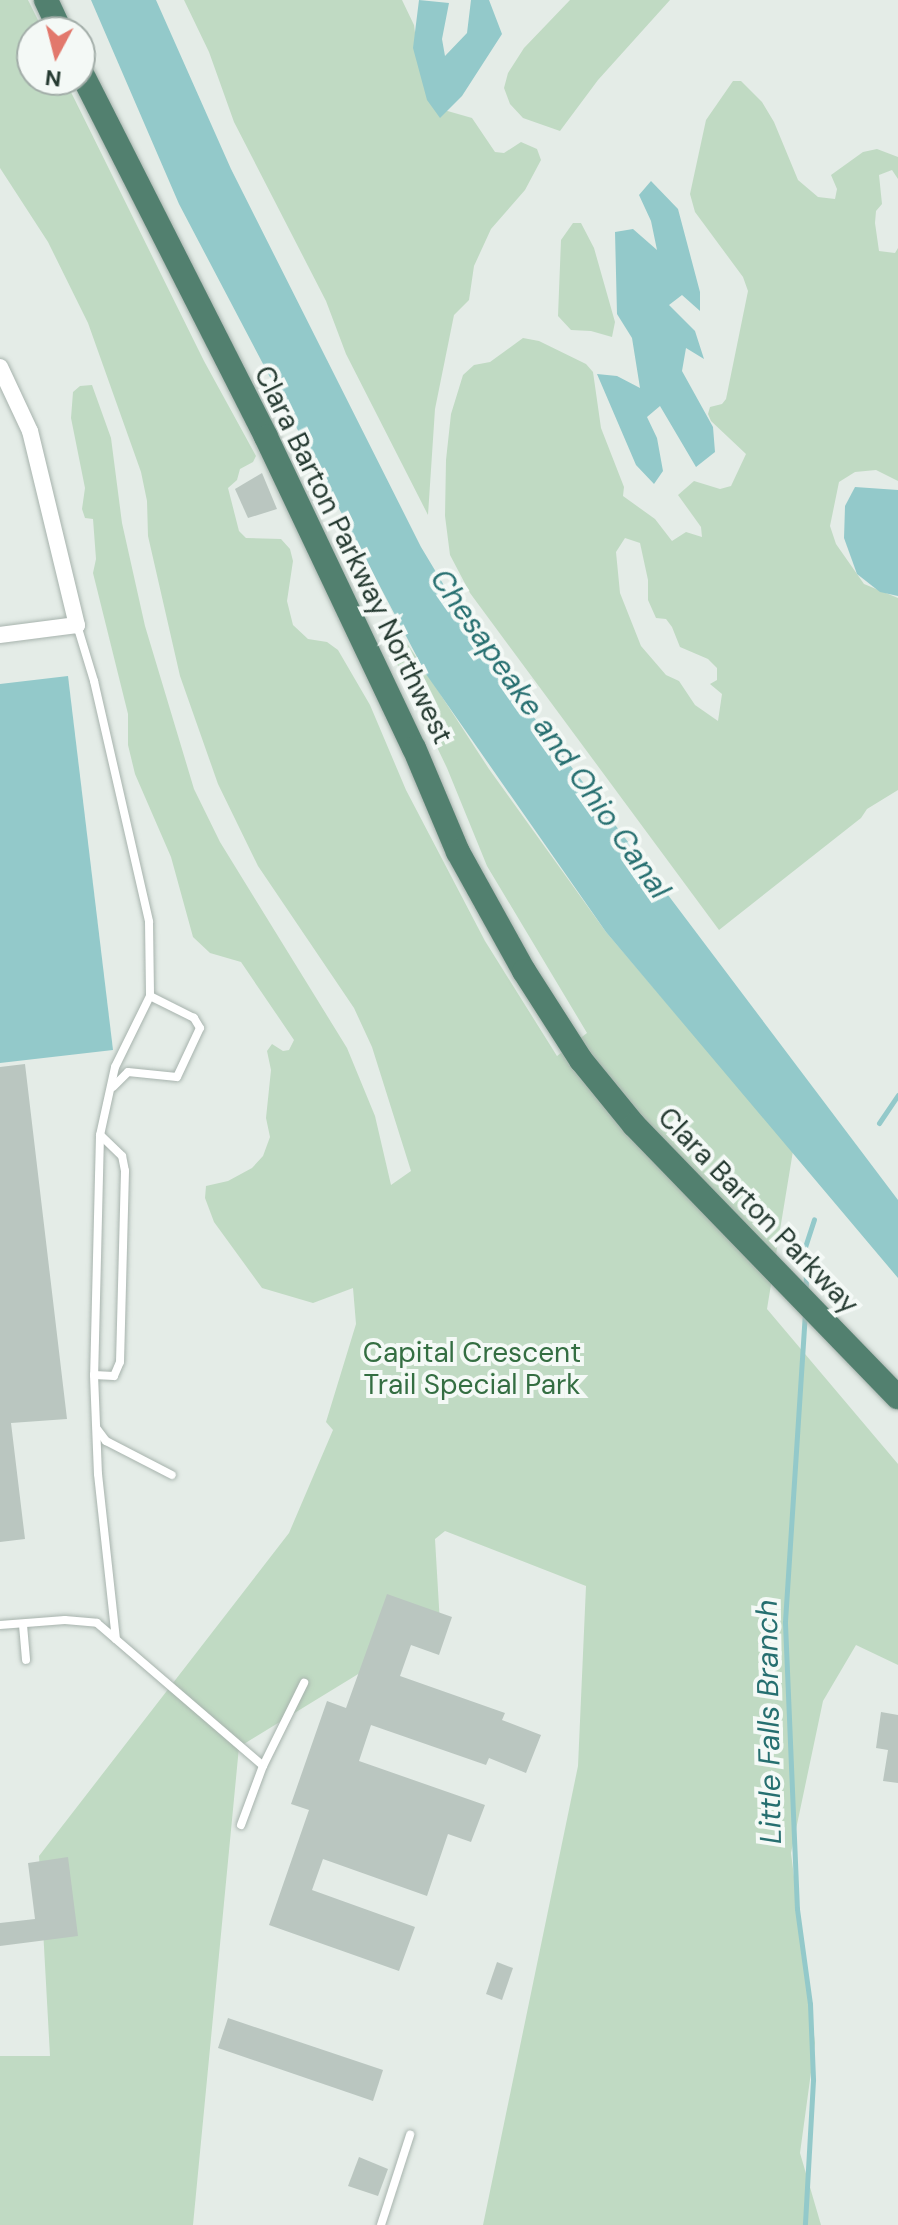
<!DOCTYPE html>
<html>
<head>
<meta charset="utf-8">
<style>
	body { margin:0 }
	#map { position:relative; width:898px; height:2225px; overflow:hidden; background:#e4ece7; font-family:"DM Sans",sans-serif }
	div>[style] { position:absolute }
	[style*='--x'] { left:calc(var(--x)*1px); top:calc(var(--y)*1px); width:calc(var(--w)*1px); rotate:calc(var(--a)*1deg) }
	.green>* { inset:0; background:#c0dac3 }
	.water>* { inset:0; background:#93c9ca }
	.stream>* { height:5px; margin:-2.5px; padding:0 2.5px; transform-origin:2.5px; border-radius:2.5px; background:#93c9ca }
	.building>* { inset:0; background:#bac6c0 }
	.roads { filter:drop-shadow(0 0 2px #a7b3ad) drop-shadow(0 0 2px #a7b3ad) }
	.service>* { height:8px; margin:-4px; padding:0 4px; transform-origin:4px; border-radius:4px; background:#fff }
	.minor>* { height:16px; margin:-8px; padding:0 8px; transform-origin:8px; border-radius:8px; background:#fff }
	.trunk>* { height:24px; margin:-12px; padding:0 12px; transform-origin:12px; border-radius:12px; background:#52806f }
	span { translate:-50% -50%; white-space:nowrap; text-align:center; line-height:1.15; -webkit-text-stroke:8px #f4f9f6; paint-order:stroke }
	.street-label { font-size:28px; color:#263b32 }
	.park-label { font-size:28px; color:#346e42 }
	.water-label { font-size:30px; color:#266f70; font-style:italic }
	.north { position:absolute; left:16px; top:16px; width:80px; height:80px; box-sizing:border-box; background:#f4f9f6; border:2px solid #a2ada8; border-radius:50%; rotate:187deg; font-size:22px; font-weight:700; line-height:32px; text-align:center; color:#263b32 }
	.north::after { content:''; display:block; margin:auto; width:28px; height:36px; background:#e2786c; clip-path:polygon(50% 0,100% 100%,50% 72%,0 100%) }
</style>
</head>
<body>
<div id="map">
	<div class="green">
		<i style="clip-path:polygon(0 0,28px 0,44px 32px,32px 32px,32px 80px,65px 80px,204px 361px,256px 456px,253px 462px,240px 469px,237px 480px,228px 488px,239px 531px,246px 538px,281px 539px,290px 549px,293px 561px,287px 601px,293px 625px,308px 639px,327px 642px,338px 650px,370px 705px,406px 790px,485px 941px,557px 1056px,587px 1033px,487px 866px,447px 768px,386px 641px,394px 629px,407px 643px,489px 769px,606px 932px,793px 1151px,767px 1309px,898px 1464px,898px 1665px,856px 1645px,823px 1701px,791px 1853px,815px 2043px,800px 2153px,821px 2225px,483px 2225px,578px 1766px,586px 1586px,445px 1531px,435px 1539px,440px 1624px,239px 1747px,193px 2225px,0 2225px,0 2056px,50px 2056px,39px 1856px,289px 1533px,333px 1430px,326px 1422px,356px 1324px,353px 1288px,313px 1303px,262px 1288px,214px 1222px,205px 1198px,206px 1186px,228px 1181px,252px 1168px,263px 1156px,270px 1137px,266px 1118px,271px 1070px,267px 1051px,272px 1044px,283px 1051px,289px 1050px,294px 1040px,241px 962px,210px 953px,193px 937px,171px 857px,135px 774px,128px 745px,128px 714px,93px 573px,96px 559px,93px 519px,85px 518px,82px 509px,85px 488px,71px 418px,73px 392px,80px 386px,92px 385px,111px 438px,122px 523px,145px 626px,194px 789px,220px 842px,347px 1048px,375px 1116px,391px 1185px,411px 1171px,372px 1047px,354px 1008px,258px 866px,218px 784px,180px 676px,148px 536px,147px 501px,141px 472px,88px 323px,48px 242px,0 168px)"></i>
		<i style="clip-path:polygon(184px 0,402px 0,414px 25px,419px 62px,444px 110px,472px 118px,495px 152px,504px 153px,521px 142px,537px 149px,541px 160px,525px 190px,491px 229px,474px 266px,469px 300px,454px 315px,435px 409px,428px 515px,346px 354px,326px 301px,234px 122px,209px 52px)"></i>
		<i style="clip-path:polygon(570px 0,670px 0,598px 80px,560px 131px,523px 118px,510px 104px,504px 88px,508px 73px,524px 48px)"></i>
		<i style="clip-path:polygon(evenodd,733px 81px,741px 81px,762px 102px,774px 122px,798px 180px,818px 197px,835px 199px,837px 189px,831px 175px,863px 152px,877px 149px,898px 157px,898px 179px,892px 170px,879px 175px,882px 204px,876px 211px,875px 223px,879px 251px,895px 253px,898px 248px,898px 481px,876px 470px,855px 472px,839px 482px,830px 526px,836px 544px,864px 584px,898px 598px,898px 790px,867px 809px,861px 818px,719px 930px,470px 593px,450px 555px,445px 516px,446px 460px,451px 414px,463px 375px,474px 365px,490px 362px,523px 338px,539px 341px,586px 364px,593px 372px,601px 428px,624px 487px,623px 496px,655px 519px,672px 541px,686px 532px,702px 537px,701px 527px,678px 495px,694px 481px,720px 489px,731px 486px,746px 454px,711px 421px,708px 414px,710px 407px,722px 404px,726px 399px,748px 291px,743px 277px,695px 212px,690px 194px,706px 120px,733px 81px,625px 538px,640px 543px,648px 580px,648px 600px,656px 618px,666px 619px,672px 627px,680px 647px,708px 659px,717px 668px,717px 680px,710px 684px,722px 694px,718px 721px,695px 705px,679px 681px,666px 675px,641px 646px,620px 593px,616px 552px,625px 538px)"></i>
		<i style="clip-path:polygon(573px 223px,581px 223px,594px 248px,615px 322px,612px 337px,591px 331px,571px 330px,558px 316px,561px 240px)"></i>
	</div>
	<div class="water">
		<i style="clip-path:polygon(91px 0,156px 0,231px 169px,421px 547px,469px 627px,530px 712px,898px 1200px,898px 1278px,606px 932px,426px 674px,179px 204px)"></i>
		<i style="clip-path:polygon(419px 0,449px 3px,442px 39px,445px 56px,467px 33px,471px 0,489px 0,502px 34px,462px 96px,440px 118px,427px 100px,413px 48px)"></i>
		<i style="clip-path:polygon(651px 181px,678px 209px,700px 292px,700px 311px,682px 295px,669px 305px,695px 331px,704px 359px,686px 348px,682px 371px,713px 427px,715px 452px,696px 467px,660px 406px,647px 417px,657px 438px,663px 471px,654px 484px,636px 465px,597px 374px,617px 376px,640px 388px,632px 338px,617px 314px,615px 232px,633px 229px,657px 250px,651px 221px,639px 195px)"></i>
		<i style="clip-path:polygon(855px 487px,898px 490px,898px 596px,880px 592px,857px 574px,844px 538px,845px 506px)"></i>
		<i style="clip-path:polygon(68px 676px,113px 1050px,0 1063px,0 684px)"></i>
	</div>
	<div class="stream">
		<i style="--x:879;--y:1123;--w:34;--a:-56"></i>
		<i style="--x:806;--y:1290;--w:43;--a:-91.3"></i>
		<i style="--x:805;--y:1247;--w:29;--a:-72"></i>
		<i style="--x:805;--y:1312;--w:312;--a:93.7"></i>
		<i style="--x:785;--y:1623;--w:286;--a:87.6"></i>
		<i style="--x:797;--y:1909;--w:96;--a:82.2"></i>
		<i style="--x:810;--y:2004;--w:76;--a:87.7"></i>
		<i style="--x:813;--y:2080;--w:145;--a:93.2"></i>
	</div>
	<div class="building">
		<i style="clip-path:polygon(262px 473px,277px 509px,248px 518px,235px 489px)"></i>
		<i style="clip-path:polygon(25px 1064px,67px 1419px,11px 1423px,25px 1539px,0 1542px,0 1067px)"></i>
		<i style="clip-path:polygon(387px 1594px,452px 1617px,439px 1655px,411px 1645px,400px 1676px,505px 1713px,502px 1720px,541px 1735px,526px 1773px,489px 1758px,486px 1765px,371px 1725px,359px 1761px,485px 1805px,471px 1842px,448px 1834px,427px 1896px,323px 1859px,312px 1890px,415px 1927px,399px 1971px,269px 1925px,309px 1810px,291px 1804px,327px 1701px,346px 1708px)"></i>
		<i style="clip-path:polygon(881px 1712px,898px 1715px,898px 1783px,883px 1781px,888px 1750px,876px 1748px)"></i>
		<i style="clip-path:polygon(68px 1857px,78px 1936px,0 1946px,0 1923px,35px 1919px,28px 1863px)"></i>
		<i style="clip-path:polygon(497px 1962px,513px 1968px,502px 2000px,486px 1994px)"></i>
		<i style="clip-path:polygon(228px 2018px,383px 2070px,373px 2101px,218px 2048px)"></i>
		<i style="clip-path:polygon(359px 2157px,388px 2169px,378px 2196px,348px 2186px)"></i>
	</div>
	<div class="roads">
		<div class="service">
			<i style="--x:77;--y:625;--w:59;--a:73.1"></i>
			<i style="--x:94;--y:681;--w:247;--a:77.1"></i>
			<i style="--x:149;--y:922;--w:74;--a:89.2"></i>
			<i style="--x:150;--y:996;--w:79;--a:116.2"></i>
			<i style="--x:115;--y:1067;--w:70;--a:102.4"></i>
			<i style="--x:100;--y:1135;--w:240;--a:91.4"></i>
			<i style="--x:94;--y:1375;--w:99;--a:87.7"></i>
			<i style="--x:98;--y:1474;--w:166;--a:83.8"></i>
			<i style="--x:113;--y:1087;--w:21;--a:-45"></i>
			<i style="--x:128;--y:1072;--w:49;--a:5.8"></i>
			<i style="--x:177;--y:1077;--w:54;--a:-64.9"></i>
			<i style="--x:200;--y:1028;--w:12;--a:-121"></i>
			<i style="--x:194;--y:1018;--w:49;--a:-153.4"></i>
			<i style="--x:94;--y:1375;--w:20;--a:3"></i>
			<i style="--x:114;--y:1376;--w:15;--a:-67"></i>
			<i style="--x:120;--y:1362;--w:191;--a:-88.5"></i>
			<i style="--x:125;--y:1171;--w:15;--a:-101"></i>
			<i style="--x:122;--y:1156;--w:30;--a:-136"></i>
			<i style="--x:97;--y:1429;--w:15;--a:53"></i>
			<i style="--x:106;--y:1441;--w:74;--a:27.3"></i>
			<i style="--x:0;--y:1625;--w:65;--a:-4.4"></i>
			<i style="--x:65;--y:1620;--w:32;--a:5"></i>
			<i style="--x:97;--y:1623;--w:219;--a:40.7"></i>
			<i style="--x:23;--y:1625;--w:35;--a:85"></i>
			<i style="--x:241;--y:1825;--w:63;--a:-69.6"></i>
			<i style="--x:263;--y:1766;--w:93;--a:-63.7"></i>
			<i style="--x:381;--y:2225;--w:95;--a:-72.1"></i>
		</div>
		<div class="minor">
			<i style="--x:0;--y:367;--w:71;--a:64.9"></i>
			<i style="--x:30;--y:431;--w:200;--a:76.4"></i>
			<i style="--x:77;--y:625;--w:78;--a:172.6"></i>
		</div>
		<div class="trunk">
			<i style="--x:46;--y:0;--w:35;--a:65"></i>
			<i style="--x:80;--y:70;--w:411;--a:63.1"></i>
			<i style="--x:266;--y:437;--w:344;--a:64.6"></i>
			<i style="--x:414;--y:748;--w:113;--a:67.1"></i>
			<i style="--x:458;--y:852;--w:136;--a:61"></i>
			<i style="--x:524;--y:971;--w:106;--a:57.4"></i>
			<i style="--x:581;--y:1060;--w:84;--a:50.8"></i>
			<i style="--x:634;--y:1125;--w:379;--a:45.9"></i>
		</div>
	</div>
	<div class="street-label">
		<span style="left:353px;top:555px;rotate:64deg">Clara Barton Parkway Northwest</span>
		<span style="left:758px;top:1211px;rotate:46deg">Clara Barton Parkway</span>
	</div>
	<div class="park-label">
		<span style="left:472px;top:1369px">Capital Crescent<br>Trail Special Park</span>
	</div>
	<div class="water-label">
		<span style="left:550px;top:734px;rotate:55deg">Chesapeake and Ohio Canal</span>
		<span style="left:769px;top:1722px;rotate:-91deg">Little Falls Branch</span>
	</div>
	<div class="north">N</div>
</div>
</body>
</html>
